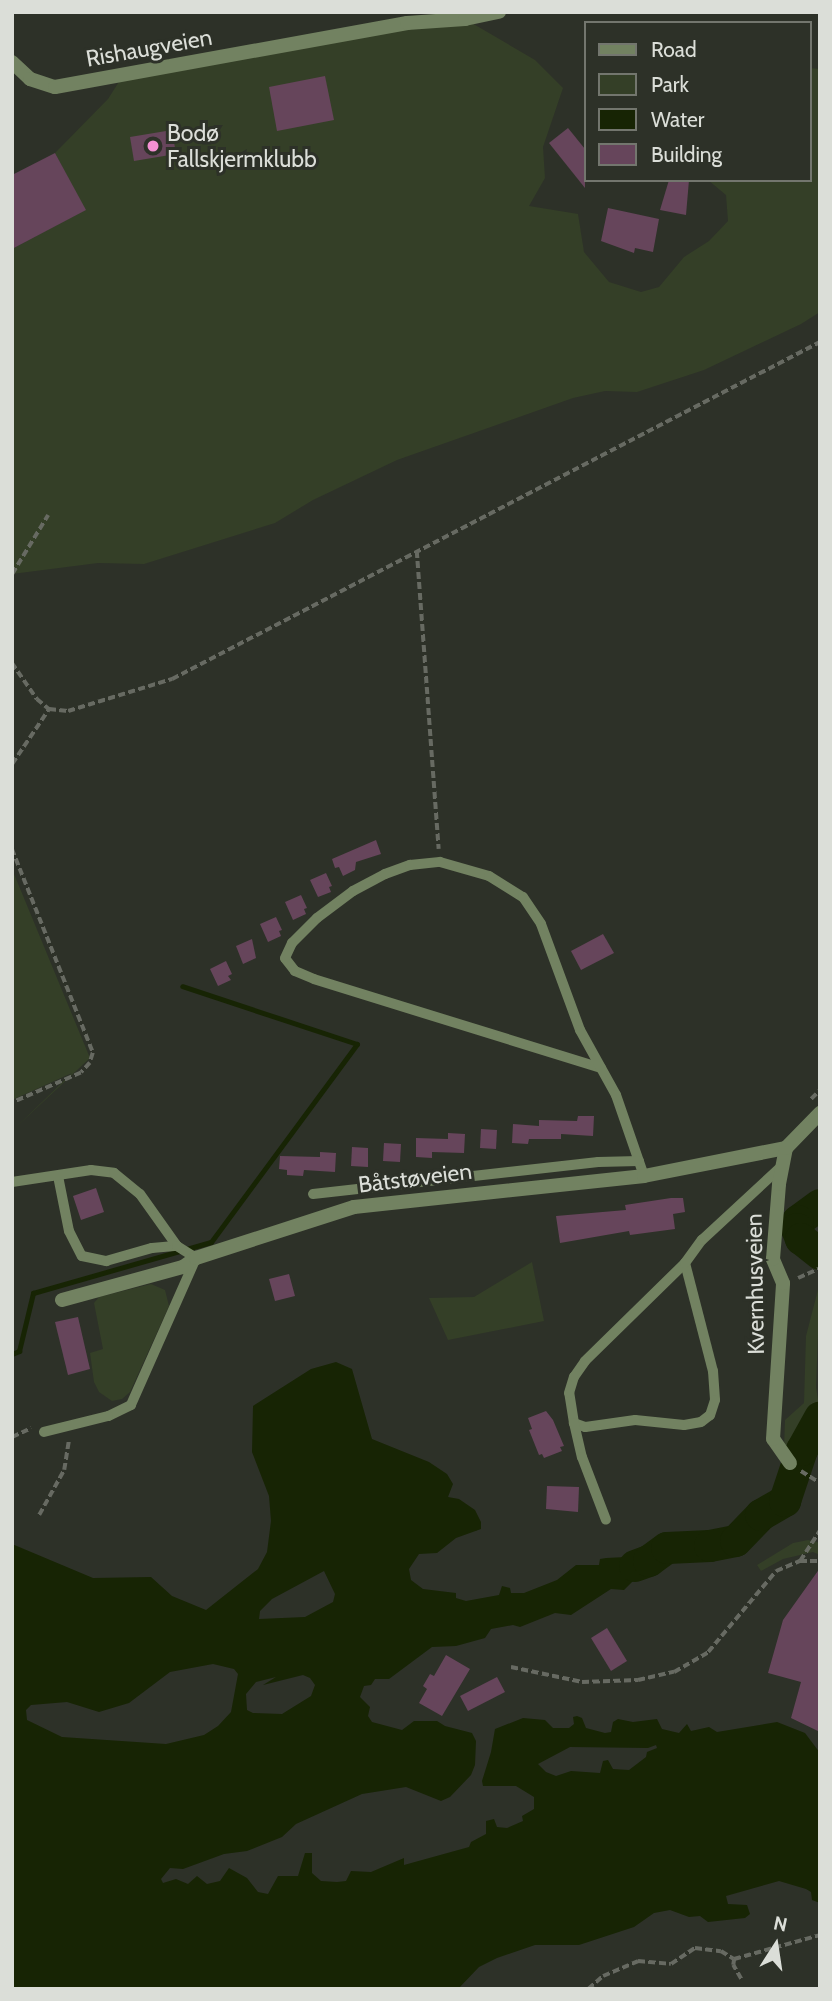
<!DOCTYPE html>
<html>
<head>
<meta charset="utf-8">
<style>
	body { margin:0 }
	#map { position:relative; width:832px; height:2001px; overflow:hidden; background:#2d3128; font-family:Cabin,sans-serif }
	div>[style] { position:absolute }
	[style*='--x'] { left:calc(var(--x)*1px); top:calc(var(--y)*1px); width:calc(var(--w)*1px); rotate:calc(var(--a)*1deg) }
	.green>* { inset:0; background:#343f27 }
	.water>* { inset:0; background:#172404 }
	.stream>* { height:5px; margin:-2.5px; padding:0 2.5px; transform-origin:2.5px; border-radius:2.5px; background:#172404 }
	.river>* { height:32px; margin:-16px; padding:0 16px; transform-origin:16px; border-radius:16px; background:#172404 }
	.building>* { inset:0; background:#66455b }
	.path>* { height:3.5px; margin-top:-1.75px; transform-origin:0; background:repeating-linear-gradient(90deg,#676a62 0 7px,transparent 0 10.5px) }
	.lane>* { height:10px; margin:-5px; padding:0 5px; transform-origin:5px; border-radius:5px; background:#728261 }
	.street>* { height:14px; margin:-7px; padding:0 7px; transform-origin:7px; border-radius:7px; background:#728261 }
	.dots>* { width:19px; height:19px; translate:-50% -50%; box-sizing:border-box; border:4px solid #2d3128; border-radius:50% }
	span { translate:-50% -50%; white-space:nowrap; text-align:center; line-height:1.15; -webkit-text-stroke:6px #2d3128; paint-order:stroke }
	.street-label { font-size:23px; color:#dbded8 }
	.poi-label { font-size:23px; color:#dbded8 }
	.left { translate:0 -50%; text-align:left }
	.frame { position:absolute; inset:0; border:14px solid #dbded8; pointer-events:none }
	.legend { position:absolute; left:584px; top:21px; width:228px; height:161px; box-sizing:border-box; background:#2d3128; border:2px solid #73766e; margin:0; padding:9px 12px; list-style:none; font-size:21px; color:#dbded8 }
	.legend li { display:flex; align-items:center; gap:14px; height:35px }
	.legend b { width:35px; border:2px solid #73766e }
	.north { position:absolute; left:741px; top:1910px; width:70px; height:70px; -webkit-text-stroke:5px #2d3128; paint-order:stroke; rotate:12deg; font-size:19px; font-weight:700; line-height:28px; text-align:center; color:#dbded8 }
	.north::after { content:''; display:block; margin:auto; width:24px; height:32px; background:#dbded8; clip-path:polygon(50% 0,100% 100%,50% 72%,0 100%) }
</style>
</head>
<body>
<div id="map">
	<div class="green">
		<i style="clip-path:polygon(465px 19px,535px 60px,563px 88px,543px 147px,545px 178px,529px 206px,578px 214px,584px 252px,609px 282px,641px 292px,659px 287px,684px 257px,709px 241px,728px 221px,726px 195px,708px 180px,809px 180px,809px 68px,820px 69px,820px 312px,801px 324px,704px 370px,637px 392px,605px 391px,573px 398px,397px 460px,313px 500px,275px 523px,144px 564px,98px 563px,12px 574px,12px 249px,85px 210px,55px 153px,108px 99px,122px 77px)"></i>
		<i style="clip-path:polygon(12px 869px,90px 1058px,12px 1131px,72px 1073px,12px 1100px)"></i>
		<i style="clip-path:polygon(532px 1262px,544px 1321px,448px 1340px,429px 1298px,474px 1297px)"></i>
		<i style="clip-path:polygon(820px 1282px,816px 1387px,820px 1413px,795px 1459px,784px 1449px,785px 1420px,804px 1403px,806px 1336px)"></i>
		<i style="clip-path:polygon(151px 1284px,165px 1290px,169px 1306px,130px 1392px,122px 1399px,112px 1401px,99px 1392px,94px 1382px,90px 1353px,103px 1349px,94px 1303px,99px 1297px)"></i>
		<i style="clip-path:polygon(808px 1540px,820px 1543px,820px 1555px,813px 1552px,783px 1559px,761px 1571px,757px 1565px,793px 1543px)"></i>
	</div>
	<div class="water">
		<i style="clip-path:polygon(evenodd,336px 1362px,352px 1369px,372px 1439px,429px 1462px,447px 1474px,453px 1484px,448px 1497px,459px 1499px,475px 1510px,481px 1522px,481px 1529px,456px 1538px,437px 1553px,419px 1554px,409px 1569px,411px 1580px,423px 1589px,456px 1593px,456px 1598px,466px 1601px,499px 1595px,502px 1586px,510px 1588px,511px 1593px,524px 1593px,557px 1580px,576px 1565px,599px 1565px,600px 1559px,606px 1558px,626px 1557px,633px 1562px,637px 1577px,624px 1590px,611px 1589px,571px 1615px,555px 1613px,520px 1627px,513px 1625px,491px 1629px,485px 1638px,456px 1646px,432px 1647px,389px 1679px,375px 1679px,371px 1685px,364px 1686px,360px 1697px,370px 1707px,368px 1716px,372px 1722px,402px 1730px,414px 1721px,437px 1721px,445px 1726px,472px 1733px,476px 1741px,475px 1765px,471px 1775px,450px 1797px,441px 1801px,406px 1787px,362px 1794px,296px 1824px,282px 1837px,247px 1851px,224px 1854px,183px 1869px,170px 1868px,161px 1879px,163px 1883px,176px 1879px,188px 1884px,197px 1876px,207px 1884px,220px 1881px,229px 1868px,247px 1878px,258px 1892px,268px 1894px,278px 1876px,298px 1876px,305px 1853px,312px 1853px,312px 1873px,321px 1881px,337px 1882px,346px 1881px,351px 1871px,371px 1872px,404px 1858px,404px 1865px,469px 1847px,471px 1842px,486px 1834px,486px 1821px,494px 1819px,497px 1827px,507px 1828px,523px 1821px,522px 1816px,534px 1809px,534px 1797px,516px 1786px,483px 1786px,482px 1781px,491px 1752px,495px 1729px,523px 1718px,545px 1720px,553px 1728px,569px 1728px,574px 1724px,573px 1717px,577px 1716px,582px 1718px,586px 1728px,605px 1733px,611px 1732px,613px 1722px,618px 1719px,633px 1722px,657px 1719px,662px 1729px,679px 1733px,687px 1724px,691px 1731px,709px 1727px,717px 1732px,777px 1722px,805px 1733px,820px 1753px,820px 1903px,812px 1900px,811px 1892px,806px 1889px,779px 1881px,726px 1896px,728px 1904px,747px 1905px,750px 1914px,745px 1918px,708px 1922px,700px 1916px,689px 1917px,670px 1910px,654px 1913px,634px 1927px,579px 1945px,535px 1945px,497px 1958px,479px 1967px,458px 1989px,12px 1989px,12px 1544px,93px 1578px,151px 1577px,172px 1596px,206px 1610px,258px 1569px,267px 1552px,271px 1521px,269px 1496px,252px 1452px,253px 1406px,311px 1369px,336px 1362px,324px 1571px,335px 1594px,333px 1602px,305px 1617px,259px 1619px,260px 1611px,272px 1599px,324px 1571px,336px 1362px,213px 1664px,234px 1669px,238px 1674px,231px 1712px,218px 1726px,204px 1735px,166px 1744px,62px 1737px,27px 1720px,26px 1710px,31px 1705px,67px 1702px,99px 1712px,129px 1703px,170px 1672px,213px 1664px,336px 1362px,303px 1675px,310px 1678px,315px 1685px,311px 1696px,282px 1714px,253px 1713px,247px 1710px,246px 1694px,256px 1682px,276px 1677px,263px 1685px,303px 1675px,336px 1362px,656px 1745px,657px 1748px,647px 1752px,646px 1757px,629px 1770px,613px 1769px,608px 1760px,603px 1761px,600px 1773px,571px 1771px,556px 1776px,546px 1772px,538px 1764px,570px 1747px,648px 1748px,656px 1745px)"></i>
	</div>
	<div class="stream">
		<i style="--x:12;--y:1354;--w:8;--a:-23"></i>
		<i style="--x:19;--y:1351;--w:60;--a:-76.4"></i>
		<i style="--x:33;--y:1293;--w:185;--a:-16"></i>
		<i style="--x:211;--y:1242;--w:246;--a:-53.6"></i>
		<i style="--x:357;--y:1044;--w:184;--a:-161.7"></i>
	</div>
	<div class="river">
		<i style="--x:820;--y:1205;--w:27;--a:144"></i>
		<i style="--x:798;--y:1221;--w:8;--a:97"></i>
		<i style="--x:797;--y:1229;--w:11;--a:68"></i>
		<i style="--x:801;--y:1239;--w:24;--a:38"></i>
		<i style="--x:635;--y:1566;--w:15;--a:-20"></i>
		<i style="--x:649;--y:1561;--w:22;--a:-36"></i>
		<i style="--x:667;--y:1548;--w:43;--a:-2.7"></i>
		<i style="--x:710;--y:1546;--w:26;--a:-11"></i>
		<i style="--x:736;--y:1541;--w:36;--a:-46"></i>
		<i style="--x:761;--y:1515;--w:28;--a:-30"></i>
		<i style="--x:785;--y:1501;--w:54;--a:-71.6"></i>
		<i style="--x:802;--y:1450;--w:37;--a:-61"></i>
	</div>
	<div class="building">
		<i style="clip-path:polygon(325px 76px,334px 120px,277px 131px,269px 87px)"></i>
		<i style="clip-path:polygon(568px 128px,585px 149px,585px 188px,549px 143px)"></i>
		<i style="clip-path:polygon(172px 130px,176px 154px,134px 161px,130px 137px)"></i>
		<i style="clip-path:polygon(55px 153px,86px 210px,12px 249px,12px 175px)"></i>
		<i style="clip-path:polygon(669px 180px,689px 180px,686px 215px,660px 210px)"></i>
		<i style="clip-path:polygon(608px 208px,659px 219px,653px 252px,635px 248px,634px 253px,601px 241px)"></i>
		<i style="clip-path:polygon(376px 840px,381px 854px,356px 862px,355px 870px,343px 876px,339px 867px,335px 868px,332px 859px)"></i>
		<i style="clip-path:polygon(326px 873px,332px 886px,329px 887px,331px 892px,318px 897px,310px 880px)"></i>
		<i style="clip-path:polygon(301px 895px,307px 908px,304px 909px,306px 914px,293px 920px,285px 902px)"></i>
		<i style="clip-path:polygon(276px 917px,282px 930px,279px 931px,281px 936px,268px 942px,260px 924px)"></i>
		<i style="clip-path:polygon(603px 934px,614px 953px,581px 970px,571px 951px)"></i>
		<i style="clip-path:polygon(252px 939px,256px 958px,243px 964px,236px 946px)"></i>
		<i style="clip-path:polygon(226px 961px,232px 974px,228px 976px,231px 980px,218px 986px,210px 969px)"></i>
		<i style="clip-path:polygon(578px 1116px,594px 1116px,593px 1136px,561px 1134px,561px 1139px,529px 1139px,528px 1144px,512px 1143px,513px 1124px,539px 1126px,539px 1120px,577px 1121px)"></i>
		<i style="clip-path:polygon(481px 1129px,497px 1130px,496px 1149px,480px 1148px)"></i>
		<i style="clip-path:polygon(448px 1133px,465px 1134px,464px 1153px,432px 1152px,432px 1158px,416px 1157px,416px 1138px,448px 1139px)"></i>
		<i style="clip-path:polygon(384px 1143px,401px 1144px,400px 1162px,383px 1161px)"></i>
		<i style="clip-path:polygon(352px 1147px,368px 1148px,368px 1167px,351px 1166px)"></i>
		<i style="clip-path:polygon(320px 1152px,336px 1153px,335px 1172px,304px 1170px,303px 1176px,287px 1175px,287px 1170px,279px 1169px,280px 1156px,320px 1157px)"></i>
		<i style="clip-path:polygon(96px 1188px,104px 1212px,81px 1220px,73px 1196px)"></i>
		<i style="clip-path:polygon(671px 1198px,683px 1198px,685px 1212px,673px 1214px,675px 1229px,630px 1235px,629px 1231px,560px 1243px,556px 1216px,626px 1210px,625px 1205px)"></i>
		<i style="clip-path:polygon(289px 1274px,295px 1296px,275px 1301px,269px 1279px)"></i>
		<i style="clip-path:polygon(78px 1317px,90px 1369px,68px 1375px,55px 1322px)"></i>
		<i style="clip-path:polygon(546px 1411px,553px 1420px,564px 1446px,560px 1447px,562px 1451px,544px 1458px,542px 1454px,539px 1455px,529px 1430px,532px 1429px,528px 1418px)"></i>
		<i style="clip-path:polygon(547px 1486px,579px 1487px,578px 1512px,546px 1509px)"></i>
		<i style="clip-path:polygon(820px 1568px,820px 1732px,791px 1718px,801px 1682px,768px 1673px,783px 1620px)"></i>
		<i style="clip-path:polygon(607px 1628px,627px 1661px,611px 1671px,591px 1638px)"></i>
		<i style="clip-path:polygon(446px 1655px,470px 1669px,442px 1716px,419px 1703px,427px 1689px,423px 1686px,430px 1674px,434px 1676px)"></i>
		<i style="clip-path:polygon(497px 1677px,505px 1692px,468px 1711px,460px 1696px)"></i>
	</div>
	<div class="path">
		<i style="--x:417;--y:551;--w:299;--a:85.8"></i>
		<i style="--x:12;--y:574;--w:69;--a:-58.6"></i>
		<i style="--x:12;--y:663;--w:44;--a:55.2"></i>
		<i style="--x:37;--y:699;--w:16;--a:40"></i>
		<i style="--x:49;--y:709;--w:19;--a:6"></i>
		<i style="--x:68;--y:711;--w:109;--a:-17.1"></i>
		<i style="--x:172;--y:679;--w:730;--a:-27.48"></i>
		<i style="--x:12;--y:764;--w:66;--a:-56.1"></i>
		<i style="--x:12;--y:849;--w:219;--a:68.3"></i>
		<i style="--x:93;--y:1053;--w:10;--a:107"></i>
		<i style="--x:90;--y:1063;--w:13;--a:132"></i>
		<i style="--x:81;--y:1073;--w:75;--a:156.5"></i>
		<i style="--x:811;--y:1099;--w:13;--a:-45"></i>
		<i style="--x:798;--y:1278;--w:24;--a:-24"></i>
		<i style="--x:12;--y:1437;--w:21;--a:-25"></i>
		<i style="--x:801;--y:1471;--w:22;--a:32"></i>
		<i style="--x:39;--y:1515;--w:51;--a:-60.9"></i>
		<i style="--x:64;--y:1470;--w:30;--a:-81"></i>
		<i style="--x:800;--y:1561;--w:37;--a:-57"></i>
		<i style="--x:511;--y:1667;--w:73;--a:11.9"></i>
		<i style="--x:582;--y:1682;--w:56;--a:-2"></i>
		<i style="--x:638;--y:1680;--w:37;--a:-13"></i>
		<i style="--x:674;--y:1672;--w:39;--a:-30"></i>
		<i style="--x:708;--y:1652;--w:106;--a:-50"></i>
		<i style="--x:776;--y:1571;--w:26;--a:-23"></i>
		<i style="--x:800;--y:1561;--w:20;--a:0"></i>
		<i style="--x:741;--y:1979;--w:16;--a:-120"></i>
		<i style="--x:733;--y:1965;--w:6;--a:-81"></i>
		<i style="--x:734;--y:1959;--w:89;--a:-15.6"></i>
		<i style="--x:588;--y:1989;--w:20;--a:-41"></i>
		<i style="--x:603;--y:1976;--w:38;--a:-23"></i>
		<i style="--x:638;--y:1961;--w:33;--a:5"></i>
		<i style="--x:671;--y:1964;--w:29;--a:-34"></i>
		<i style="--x:695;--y:1948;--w:26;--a:7"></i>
		<i style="--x:721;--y:1951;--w:15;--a:32"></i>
	</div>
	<div class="lane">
		<i style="--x:601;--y:1068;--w:300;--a:-162.8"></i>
		<i style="--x:314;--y:979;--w:21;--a:-157"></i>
		<i style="--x:295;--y:971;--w:16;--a:-128"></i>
		<i style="--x:285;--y:958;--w:17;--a:-65"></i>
		<i style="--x:292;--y:943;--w:35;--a:-45"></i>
		<i style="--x:317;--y:918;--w:45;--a:-36.9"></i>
		<i style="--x:353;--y:891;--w:36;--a:-28"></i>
		<i style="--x:385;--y:874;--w:27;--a:-20"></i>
		<i style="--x:410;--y:865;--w:30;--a:-6"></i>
		<i style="--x:440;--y:862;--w:51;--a:15.9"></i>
		<i style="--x:489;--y:876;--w:40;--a:32"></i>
		<i style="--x:523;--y:897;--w:32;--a:56"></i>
		<i style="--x:541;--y:924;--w:113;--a:69.8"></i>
		<i style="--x:580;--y:1030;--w:74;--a:61"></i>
		<i style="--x:616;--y:1095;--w:86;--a:70.9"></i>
		<i style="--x:58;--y:1176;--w:56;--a:78.7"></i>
		<i style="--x:69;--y:1231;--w:28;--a:63"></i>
		<i style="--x:82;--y:1256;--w:25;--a:12"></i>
		<i style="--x:106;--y:1261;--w:48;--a:-15.8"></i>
		<i style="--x:152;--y:1248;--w:25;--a:-5"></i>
		<i style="--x:12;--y:1182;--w:80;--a:-8.6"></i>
		<i style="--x:91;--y:1170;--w:23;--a:7"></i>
		<i style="--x:114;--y:1173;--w:33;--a:39"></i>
		<i style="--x:140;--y:1194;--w:64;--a:54.6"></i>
		<i style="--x:177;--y:1246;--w:22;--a:32"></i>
		<i style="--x:196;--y:1258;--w:161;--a:113.9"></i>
		<i style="--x:131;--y:1405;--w:25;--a:154"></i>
		<i style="--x:108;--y:1416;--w:66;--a:166"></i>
		<i style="--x:313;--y:1194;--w:287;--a:-6.4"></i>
		<i style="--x:598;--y:1162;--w:41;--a:-1.4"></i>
		<i style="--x:685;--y:1263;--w:112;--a:75.5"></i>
		<i style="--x:713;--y:1371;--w:29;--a:86"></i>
		<i style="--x:715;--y:1400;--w:16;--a:108"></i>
		<i style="--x:710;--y:1415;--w:11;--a:142"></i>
		<i style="--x:701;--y:1422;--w:17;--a:170"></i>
		<i style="--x:684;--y:1425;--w:49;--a:-174.2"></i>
		<i style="--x:635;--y:1420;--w:50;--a:172"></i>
		<i style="--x:585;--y:1427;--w:12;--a:-160"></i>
		<i style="--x:574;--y:1423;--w:30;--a:-99"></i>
		<i style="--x:569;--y:1393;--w:17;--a:-73"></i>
		<i style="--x:574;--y:1377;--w:19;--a:-55"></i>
		<i style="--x:585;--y:1361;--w:140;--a:-44.4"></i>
		<i style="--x:685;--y:1263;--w:29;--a:-54"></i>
		<i style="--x:702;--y:1240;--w:110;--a:-42.8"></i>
		<i style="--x:574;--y:1423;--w:35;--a:77"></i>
		<i style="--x:582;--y:1457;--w:67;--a:69.1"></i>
	</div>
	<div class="street">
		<i style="--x:12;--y:62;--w:25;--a:43"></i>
		<i style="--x:30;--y:79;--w:26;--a:18"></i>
		<i style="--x:55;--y:87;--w:358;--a:-10.3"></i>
		<i style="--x:407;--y:23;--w:58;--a:-3.9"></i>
		<i style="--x:465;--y:19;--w:35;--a:-12"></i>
		<i style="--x:62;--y:1300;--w:125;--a:-15.3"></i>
		<i style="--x:183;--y:1267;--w:16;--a:-35"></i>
		<i style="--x:196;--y:1258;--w:166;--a:-17.9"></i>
		<i style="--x:354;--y:1207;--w:292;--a:-6.1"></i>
		<i style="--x:644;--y:1176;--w:145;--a:-11.2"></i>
		<i style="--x:790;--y:1463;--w:29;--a:-125"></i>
		<i style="--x:773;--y:1439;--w:156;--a:-86.3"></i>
		<i style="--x:783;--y:1283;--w:26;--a:-113"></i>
		<i style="--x:773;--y:1259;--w:75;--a:-85.4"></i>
		<i style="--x:779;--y:1184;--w:37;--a:-79"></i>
		<i style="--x:786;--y:1148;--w:49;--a:-45.8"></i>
	</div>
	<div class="dots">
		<i style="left:153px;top:146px;background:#f491d3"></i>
	</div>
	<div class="street-label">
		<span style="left:149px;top:48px;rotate:-10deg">Rishaugveien</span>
		<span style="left:415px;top:1178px;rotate:-7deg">Båtstøveien</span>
		<span style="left:755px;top:1284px;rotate:-91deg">Kvernhusveien</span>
	</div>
	<div class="poi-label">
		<span class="left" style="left:167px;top:146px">Bodø<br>Fallskjermklubb</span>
	</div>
	<div class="frame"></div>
	<ul class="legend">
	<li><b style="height:9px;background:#728261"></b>Road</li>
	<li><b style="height:19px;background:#343f27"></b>Park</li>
	<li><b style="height:19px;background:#172404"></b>Water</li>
	<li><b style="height:19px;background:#66455b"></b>Building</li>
	</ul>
	<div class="north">N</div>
</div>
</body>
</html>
